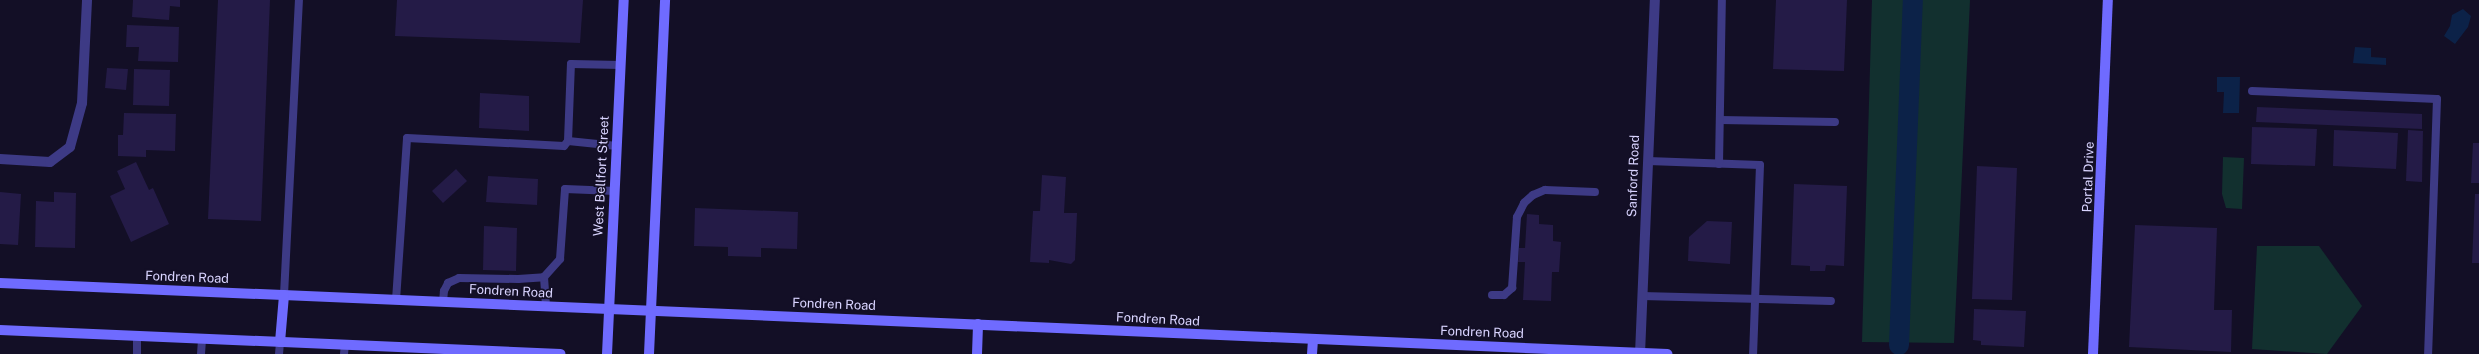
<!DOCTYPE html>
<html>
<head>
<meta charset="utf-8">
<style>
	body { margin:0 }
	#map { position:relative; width:2479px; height:354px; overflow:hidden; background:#130f26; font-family:"Public Sans",sans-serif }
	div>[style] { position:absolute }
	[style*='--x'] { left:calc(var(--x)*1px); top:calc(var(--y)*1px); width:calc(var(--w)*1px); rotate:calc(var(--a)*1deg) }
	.green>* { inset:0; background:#12302f }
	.water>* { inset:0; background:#0c2248 }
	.canal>* { height:20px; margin:-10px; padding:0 10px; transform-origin:10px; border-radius:10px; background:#0c2248 }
	.building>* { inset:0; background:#241b47 }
	.lane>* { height:8px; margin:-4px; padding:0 4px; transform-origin:4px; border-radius:4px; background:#3d3a85 }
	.street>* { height:10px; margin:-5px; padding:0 5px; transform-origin:5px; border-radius:5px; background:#3d3a85 }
	.secondary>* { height:10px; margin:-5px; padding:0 5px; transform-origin:5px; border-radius:5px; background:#6f6bff }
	span { translate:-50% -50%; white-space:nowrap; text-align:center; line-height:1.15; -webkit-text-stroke:3.5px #130f26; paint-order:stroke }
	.street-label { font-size:13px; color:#d9d4ff }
</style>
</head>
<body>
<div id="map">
	<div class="green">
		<i style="clip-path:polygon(1872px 0,1970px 0,1954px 343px,1862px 342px)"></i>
		<i style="clip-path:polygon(2223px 157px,2244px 158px,2242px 209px,2226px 208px,2222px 194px)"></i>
		<i style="clip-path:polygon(2257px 246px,2319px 246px,2362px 306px,2327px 354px,2252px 349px)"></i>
	</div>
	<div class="water">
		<i style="clip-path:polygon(2463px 9px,2471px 16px,2468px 27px,2455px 44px,2444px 36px,2450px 26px,2452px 15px)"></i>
		<i style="clip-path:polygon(2355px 47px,2371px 48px,2371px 57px,2386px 58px,2386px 65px,2353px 63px)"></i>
		<i style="clip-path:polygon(2217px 77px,2240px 77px,2239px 113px,2223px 113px,2224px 92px,2217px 92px)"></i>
	</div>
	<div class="canal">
		<i style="--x:1899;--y:345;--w:345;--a:-87.7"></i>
	</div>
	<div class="building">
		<i style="clip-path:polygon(133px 0,180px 0,180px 7px,170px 6px,169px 20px,132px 17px)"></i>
		<i style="clip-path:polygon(218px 0,270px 0,261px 221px,208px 219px)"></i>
		<i style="clip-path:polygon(397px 0,583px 0,580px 43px,395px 36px)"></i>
		<i style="clip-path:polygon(1776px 0,1847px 0,1844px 71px,1773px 69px)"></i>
		<i style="clip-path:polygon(127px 25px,179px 27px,178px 62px,138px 61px,139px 47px,126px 47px)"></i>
		<i style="clip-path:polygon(107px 68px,128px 69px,126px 90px,105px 88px)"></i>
		<i style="clip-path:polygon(134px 69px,170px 70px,169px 106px,133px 105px)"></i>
		<i style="clip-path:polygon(480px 93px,529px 96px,529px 131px,479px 128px)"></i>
		<i style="clip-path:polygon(2257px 107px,2422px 114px,2422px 129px,2256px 122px)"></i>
		<i style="clip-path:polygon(124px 113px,176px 114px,175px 151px,146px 150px,146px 157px,118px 156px,118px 135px,123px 135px)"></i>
		<i style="clip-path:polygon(2252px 127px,2317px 129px,2315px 166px,2251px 164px)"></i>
		<i style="clip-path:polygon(2334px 130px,2398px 133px,2396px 169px,2333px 166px)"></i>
		<i style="clip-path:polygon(2408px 130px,2423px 131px,2422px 182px,2406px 181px)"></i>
		<i style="clip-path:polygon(2473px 143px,2479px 143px,2479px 183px,2471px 183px)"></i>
		<i style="clip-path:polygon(136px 162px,149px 190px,153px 188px,169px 224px,131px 242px,110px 196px,125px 189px,117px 171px)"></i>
		<i style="clip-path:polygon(1977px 166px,2017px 168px,2012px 300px,1972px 299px)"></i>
		<i style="clip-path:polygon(456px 169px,467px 181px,443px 203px,432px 191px)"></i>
		<i style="clip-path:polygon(1042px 175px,1066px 177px,1064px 213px,1077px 213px,1075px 260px,1071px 264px,1049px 260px,1049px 263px,1030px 262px,1033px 211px,1040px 211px)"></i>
		<i style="clip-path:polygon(488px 176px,538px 179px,537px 205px,486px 202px)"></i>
		<i style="clip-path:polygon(1794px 184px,1847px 186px,1844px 266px,1826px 265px,1825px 271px,1810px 271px,1810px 266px,1791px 265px)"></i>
		<i style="clip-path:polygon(0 192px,21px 194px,18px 245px,0 244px)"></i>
		<i style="clip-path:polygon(54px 192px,76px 193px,75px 248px,35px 247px,36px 201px,54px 202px)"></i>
		<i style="clip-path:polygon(2475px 194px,2479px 194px,2479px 263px,2472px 263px)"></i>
		<i style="clip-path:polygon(695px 208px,798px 212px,797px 249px,761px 248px,761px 257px,728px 256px,728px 247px,694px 246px)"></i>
		<i style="clip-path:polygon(1527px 214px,1539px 215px,1539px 224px,1553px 225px,1553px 241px,1561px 242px,1559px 272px,1552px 272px,1551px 301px,1523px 300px,1525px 262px,1518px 262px,1519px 248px,1525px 248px)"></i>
		<i style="clip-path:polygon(1707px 221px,1732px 222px,1730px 264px,1688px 261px,1689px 237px)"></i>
		<i style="clip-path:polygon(2135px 225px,2217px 228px,2214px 310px,2232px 310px,2231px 352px,2129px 347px)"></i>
		<i style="clip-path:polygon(484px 226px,517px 228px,516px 271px,483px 270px)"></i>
		<i style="clip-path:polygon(1974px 309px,2026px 311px,2024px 347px,1981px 345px,1981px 341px,1973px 340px)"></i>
	</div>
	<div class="lane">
		<i style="--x:2252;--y:91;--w:185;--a:2.5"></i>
		<i style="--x:2437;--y:99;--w:255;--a:92"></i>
		<i style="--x:1720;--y:120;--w:115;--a:1"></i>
		<i style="--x:617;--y:146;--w:49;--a:-174.2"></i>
		<i style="--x:568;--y:141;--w:77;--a:-87.8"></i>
		<i style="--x:571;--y:64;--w:50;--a:1.1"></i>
		<i style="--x:1648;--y:161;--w:112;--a:2"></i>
		<i style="--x:1760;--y:165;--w:189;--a:92.1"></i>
		<i style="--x:1719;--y:164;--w:164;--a:-89"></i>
		<i style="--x:544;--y:277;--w:30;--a:86"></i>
		<i style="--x:284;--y:295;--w:295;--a:-87.1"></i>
		<i style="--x:1492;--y:295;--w:12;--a:0"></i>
		<i style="--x:1504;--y:295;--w:11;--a:-41"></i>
		<i style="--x:1512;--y:288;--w:71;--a:-86"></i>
		<i style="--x:1517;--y:217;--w:16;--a:-63"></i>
		<i style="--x:1524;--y:203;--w:12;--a:-42"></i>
		<i style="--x:1533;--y:195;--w:13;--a:-23"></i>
		<i style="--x:1545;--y:190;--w:50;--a:2.3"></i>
		<i style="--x:1642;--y:296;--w:189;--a:1.5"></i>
		<i style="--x:396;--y:300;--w:162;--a:-86.1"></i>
		<i style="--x:407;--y:138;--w:157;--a:2.9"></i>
		<i style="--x:564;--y:146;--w:6;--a:-51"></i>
		<i style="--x:443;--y:302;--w:11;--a:-85"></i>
		<i style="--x:444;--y:291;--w:9;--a:-63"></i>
		<i style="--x:448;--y:283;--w:12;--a:-24"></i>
		<i style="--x:459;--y:278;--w:59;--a:1"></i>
		<i style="--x:518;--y:279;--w:26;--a:-4"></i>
		<i style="--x:544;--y:277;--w:24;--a:-48"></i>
		<i style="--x:560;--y:259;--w:70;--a:-85.9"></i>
		<i style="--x:565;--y:189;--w:50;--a:2.3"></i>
		<i style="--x:137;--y:354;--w:17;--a:-90"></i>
		<i style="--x:201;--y:354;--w:15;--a:-86"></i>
		<i style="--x:279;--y:354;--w:12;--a:-85"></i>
		<i style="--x:344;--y:354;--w:9;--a:-84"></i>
	</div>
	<div class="street">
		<i style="--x:0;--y:159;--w:50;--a:3.4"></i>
		<i style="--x:50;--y:162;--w:25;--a:-37"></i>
		<i style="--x:70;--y:147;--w:46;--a:-74.7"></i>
		<i style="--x:82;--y:103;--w:103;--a:-87.2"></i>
		<i style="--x:1640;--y:354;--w:354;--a:-87.6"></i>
	</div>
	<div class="secondary">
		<i style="--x:0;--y:283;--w:1669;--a:2.44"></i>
		<i style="--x:0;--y:330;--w:561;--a:2.45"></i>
		<i style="--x:280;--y:342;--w:47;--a:-85.1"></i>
		<i style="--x:607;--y:354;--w:354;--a:-87.3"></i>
		<i style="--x:649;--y:354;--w:354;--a:-87.4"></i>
		<i style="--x:977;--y:354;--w:30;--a:-88"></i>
		<i style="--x:1312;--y:354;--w:15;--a:-86"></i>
		<i style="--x:2093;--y:354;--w:354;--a:-87.6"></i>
	</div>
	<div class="street-label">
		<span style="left:602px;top:176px;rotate:-87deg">West Bellfort Street</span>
		<span style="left:1634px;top:176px;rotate:-88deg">Sanford Road</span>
		<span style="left:2089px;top:177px;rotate:-88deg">Portal Drive</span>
		<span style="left:187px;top:278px;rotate:2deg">Fondren Road</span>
		<span style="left:511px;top:292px;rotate:3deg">Fondren Road</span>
		<span style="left:834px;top:305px;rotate:2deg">Fondren Road</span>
		<span style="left:1158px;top:320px;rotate:3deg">Fondren Road</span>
		<span style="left:1482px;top:333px;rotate:2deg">Fondren Road</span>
	</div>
</div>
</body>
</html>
